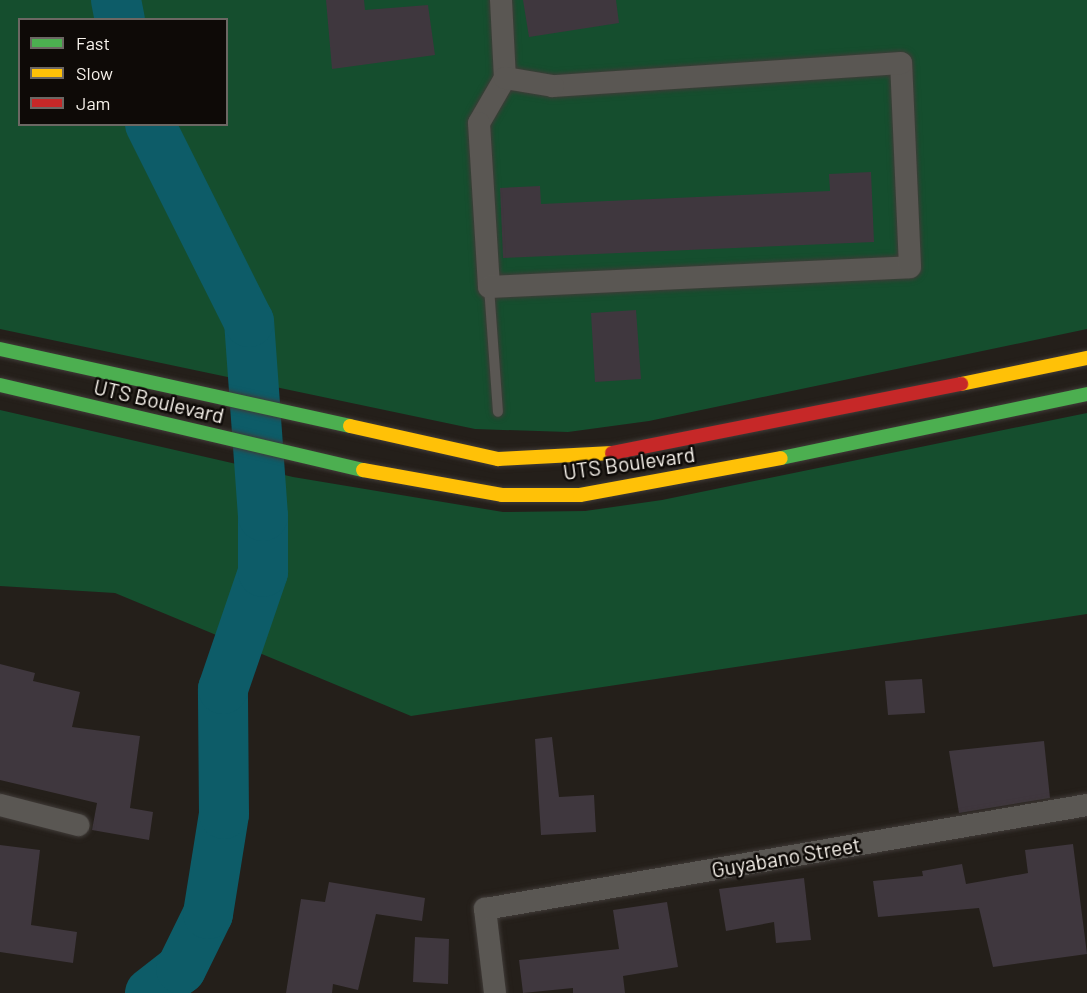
<!DOCTYPE html>
<html>
<head>
<meta charset="utf-8">
<style>
	body { margin:0 }
	#map { position:relative; width:1087px; height:993px; overflow:hidden; background:#241f1a; font-family:Barlow,sans-serif }
	div>[style] { position:absolute }
	[style*='--x'] { left:calc(var(--x)*1px); top:calc(var(--y)*1px); width:calc(var(--w)*1px); rotate:calc(var(--a)*1deg) }
	.green>* { inset:0; background:#154e2e }
	.river>* { height:50px; margin:-25px; padding:0 25px; transform-origin:25px; border-radius:25px; background:#0d5c68 }
	.building>* { inset:0; background:#3f373e }
	.roads { filter:drop-shadow(0 0 2px #403b38) drop-shadow(0 0 2px #403b38) }
	.lane>* { height:10px; margin:-5px; padding:0 5px; transform-origin:5px; border-radius:5px; background:#5a5753 }
	.street>* { height:22px; margin:-11px; padding:0 11px; transform-origin:11px; border-radius:11px; background:#5a5753 }
	.fast>* { height:14px; margin:-7px; padding:0 7px; transform-origin:7px; border-radius:7px; background:#4caf50 }
	.slow>* { height:14px; margin:-7px; padding:0 7px; transform-origin:7px; border-radius:7px; background:#ffc107 }
	.jam>* { height:14px; margin:-7px; padding:0 7px; transform-origin:7px; border-radius:7px; background:#c62828 }
	span { translate:-50% -50%; white-space:nowrap; text-align:center; line-height:1.15; -webkit-text-stroke:5px #0e0a07; paint-order:stroke }
	.street-label { font-size:21px; color:#f8f3ec }
	.legend { position:absolute; left:18px; top:18px; width:210px; height:108px; box-sizing:border-box; background:#0e0a07; border:2px solid #6c6763; margin:0; padding:8px 10px; list-style:none; font-size:18px; color:#f8f3ec }
	.legend li { display:flex; align-items:center; gap:12px; height:30px }
	.legend b { width:30px; border:2px solid #6c6763 }
</style>
</head>
<body>
<div id="map">
	<div class="green">
		<i style="clip-path:polygon(evenodd,0 0,1087px 0,1087px 329px,649px 421px,568px 432px,475px 429px,0 329px,0 0,20px 20px,226px 20px,226px 124px,20px 124px,20px 20px)"></i>
		<i style="clip-path:polygon(0 410px,293px 477px,503px 512px,585px 511px,662px 500px,1087px 413px,1087px 614px,411px 716px,115px 593px,0 586px)"></i>
	</div>
	<div class="river">
		<i style="--x:116;--y:0;--w:20;--a:79"></i>
		<i style="--x:150;--y:993;--w:39;--a:-38"></i>
		<i style="--x:181;--y:969;--w:61;--a:-63.9"></i>
		<i style="--x:208;--y:914;--w:101;--a:-80.9"></i>
		<i style="--x:224;--y:814;--w:125;--a:-90.5"></i>
		<i style="--x:223;--y:689;--w:124;--a:-71.1"></i>
		<i style="--x:263;--y:572;--w:56;--a:-90"></i>
		<i style="--x:263;--y:516;--w:195;--a:-94.1"></i>
		<i style="--x:249;--y:322;--w:221;--a:-116.6"></i>
	</div>
	<div class="building">
		<i style="clip-path:polygon(326px 0,364px 0,365px 10px,428px 5px,435px 55px,332px 69px)"></i>
		<i style="clip-path:polygon(523px 0,616px 0,619px 23px,529px 37px)"></i>
		<i style="clip-path:polygon(871px 172px,874px 242px,503px 258px,500px 188px,540px 186px,541px 204px,830px 191px,829px 174px)"></i>
		<i style="clip-path:polygon(636px 310px,641px 379px,595px 382px,591px 313px)"></i>
		<i style="clip-path:polygon(0 664px,35px 673px,33px 681px,80px 692px,72px 727px,140px 736px,130px 808px,153px 812px,149px 840px,92px 830px,97px 803px,0 780px)"></i>
		<i style="clip-path:polygon(922px 679px,925px 713px,888px 715px,885px 681px)"></i>
		<i style="clip-path:polygon(552px 737px,559px 797px,594px 795px,596px 832px,541px 835px,535px 739px)"></i>
		<i style="clip-path:polygon(1044px 741px,1050px 798px,959px 813px,949px 751px)"></i>
		<i style="clip-path:polygon(1073px 844px,1087px 954px,993px 967px,979px 908px,878px 917px,873px 881px,923px 876px,922px 871px,962px 864px,966px 884px,1028px 873px,1025px 850px)"></i>
		<i style="clip-path:polygon(0 845px,40px 850px,31px 925px,77px 932px,73px 963px,0 952px)"></i>
		<i style="clip-path:polygon(804px 878px,811px 940px,776px 943px,774px 922px,726px 931px,719px 889px)"></i>
		<i style="clip-path:polygon(329px 882px,425px 898px,422px 921px,376px 914px,358px 990px,333px 984px,332px 993px,286px 993px,301px 899px,325px 902px)"></i>
		<i style="clip-path:polygon(667px 902px,678px 967px,623px 976px,625px 993px,573px 993px,573px 988px,523px 993px,519px 960px,619px 949px,613px 910px)"></i>
		<i style="clip-path:polygon(415px 937px,449px 939px,448px 984px,413px 982px)"></i>
	</div>
	<div class="roads">
		<div class="lane">
			<i style="--x:489;--y:287;--w:125;--a:85.9"></i>
		</div>
		<div class="street">
			<i style="--x:501;--y:0;--w:78;--a:87.1"></i>
			<i style="--x:505;--y:78;--w:52;--a:120"></i>
			<i style="--x:479;--y:123;--w:164;--a:86.5"></i>
			<i style="--x:489;--y:287;--w:421;--a:-2.7"></i>
			<i style="--x:910;--y:267;--w:204;--a:-92.5"></i>
			<i style="--x:901;--y:63;--w:349;--a:176.2"></i>
			<i style="--x:553;--y:86;--w:49;--a:-170.5"></i>
			<i style="--x:0;--y:805;--w:81;--a:14.4"></i>
			<i style="--x:495;--y:993;--w:85;--a:-96.8"></i>
			<i style="--x:485;--y:909;--w:611;--a:-9.8"></i>
		</div>
		<div class="fast">
			<i style="--x:0;--y:349;--w:358;--a:12.4"></i>
			<i style="--x:0;--y:385;--w:373;--a:13.2"></i>
			<i style="--x:781;--y:458;--w:313;--a:-11.8"></i>
		</div>
		<div class="slow">
			<i style="--x:961;--y:384;--w:129;--a:-11.7"></i>
			<i style="--x:350;--y:426;--w:152;--a:12.6"></i>
			<i style="--x:498;--y:459;--w:114;--a:-3"></i>
			<i style="--x:363;--y:470;--w:141;--a:10.2"></i>
			<i style="--x:502;--y:495;--w:78;--a:0"></i>
			<i style="--x:580;--y:495;--w:204;--a:-10.4"></i>
		</div>
		<div class="jam">
			<i style="--x:612;--y:453;--w:356;--a:-11.2"></i>
		</div>
	</div>
	<div class="street-label">
		<span style="left:159px;top:401px;rotate:13deg">UTS Boulevard</span>
		<span style="left:629px;top:463px;rotate:-8deg">UTS Boulevard</span>
		<span style="left:786px;top:857px;rotate:-10deg">Guyabano Street</span>
	</div>
	<ul class="legend">
	<li><b style="height:8px;background:#4caf50"></b>Fast</li>
	<li><b style="height:8px;background:#ffc107"></b>Slow</li>
	<li><b style="height:8px;background:#c62828"></b>Jam</li>
	</ul>
</div>
</body>
</html>
